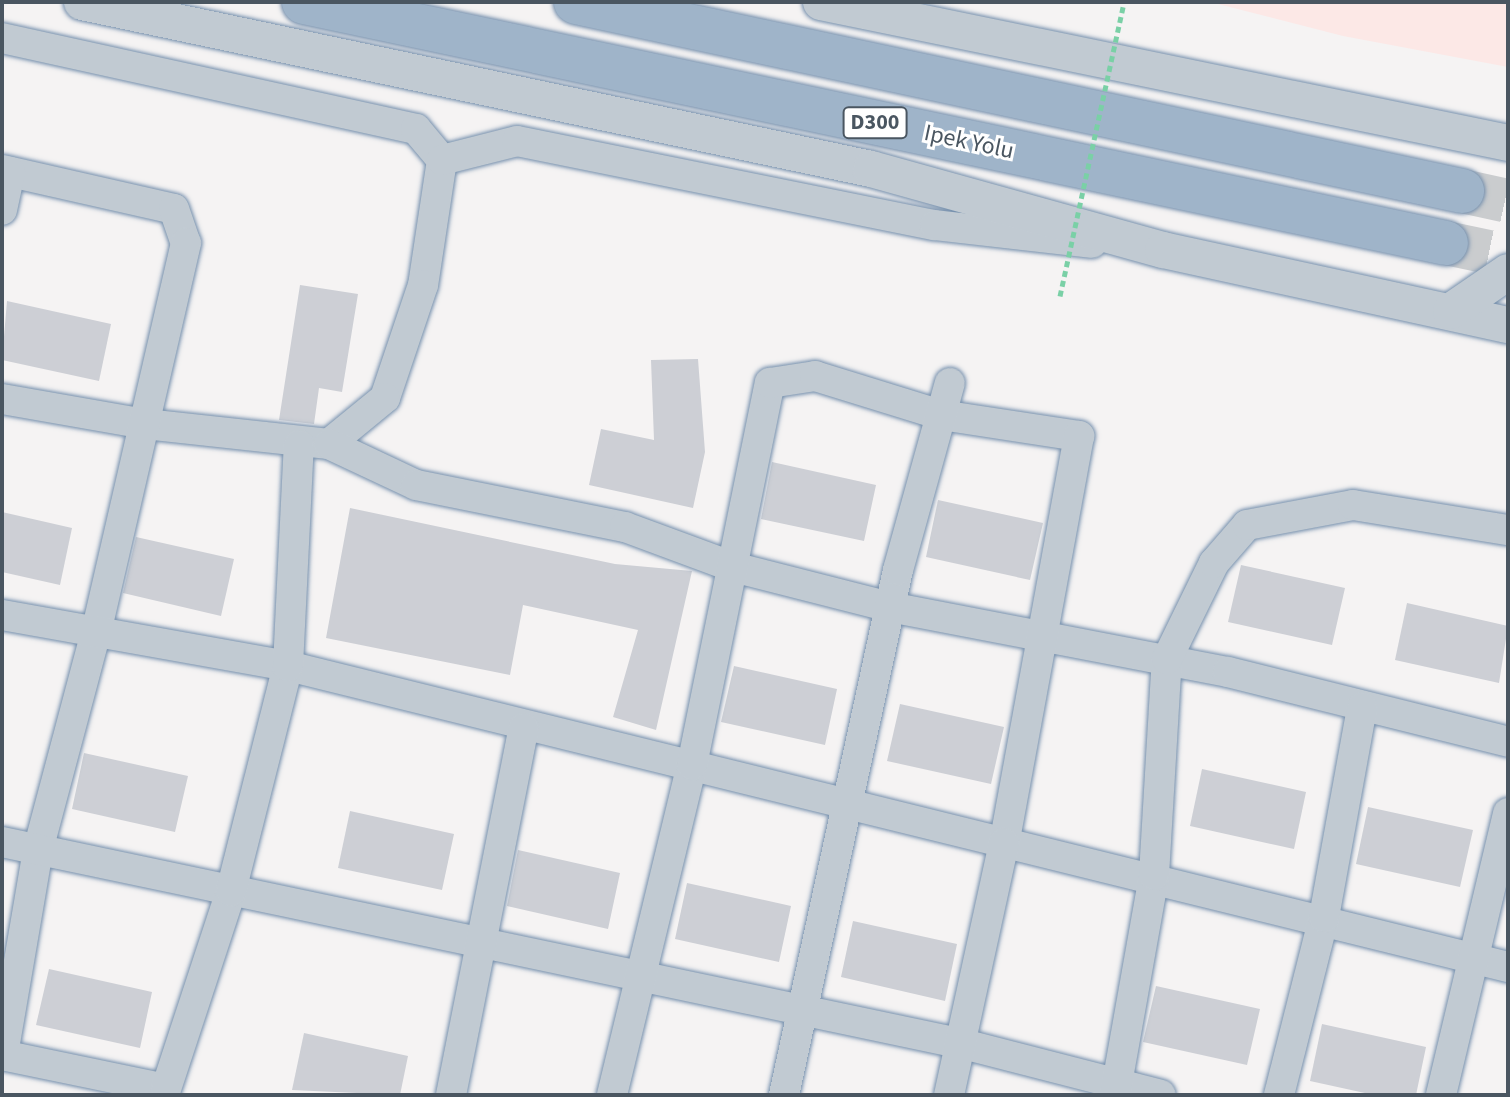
<!DOCTYPE html>
<html>
<head>
<meta charset="utf-8">
<style>
	body { margin:0 }
	#map { position:relative; width:1510px; height:1097px; overflow:hidden; background:#f5f3f3; font-family:"Source Sans 3",sans-serif }
	div>[style] { position:absolute }
	[style*='--x'] { left:calc(var(--x)*1px); top:calc(var(--y)*1px); width:calc(var(--w)*1px); rotate:calc(var(--a)*1deg) }
	.medical>* { inset:0; background:#fce8e6 }
	.building>* { inset:0; background:#cdcfd5 }
	.trunk-tunnel>* { height:44px; margin-top:-22px; transform-origin:0; background:repeating-linear-gradient(90deg,#caccce 0 44px,transparent 0 66px) }
	.roads { filter:drop-shadow(0 0 2px #7690ad) drop-shadow(0 0 2px #7690ad) }
	.minor>* { height:30px; margin:-15px; padding:0 15px; transform-origin:15px; border-radius:15px; background:#c1cad2 }
	.tertiary>* { height:36px; margin:-18px; padding:0 18px; transform-origin:18px; border-radius:18px; background:#c1cad2 }
	.trunk>* { height:44px; margin:-22px; padding:0 22px; transform-origin:22px; border-radius:22px; background:#9fb4c9 }
	.path-bridge>* { height:5px; margin-top:-2.5px; transform-origin:0; background:repeating-linear-gradient(90deg,#7ad0a6 0 6px,transparent 0 10px) }
	span { translate:-50% -50%; white-space:nowrap; text-align:center; line-height:1.15; -webkit-text-stroke:6px #fff; paint-order:stroke }
	.shield-label span { padding:2px 6px; background:#fff; border:2px solid; border-radius:6px; -webkit-text-stroke-width:0 }
	.shield-label { font-size:22px; color:#4a5661; font-weight:700 }
	.street-label { font-size:24px; color:#4a5661 }
	.frame { position:absolute; inset:0; border:4px solid #4a5661; pointer-events:none }
</style>
</head>
<body>
<div id="map">
	<div class="medical">
		<i style="clip-path:polygon(1210px 2px,1508px 2px,1508px 67px,1343px 36px)"></i>
	</div>
	<div class="building">
		<i style="clip-path:polygon(300px 285px,358px 294px,342px 392px,319px 388px,314px 424px,279px 420px)"></i>
		<i style="clip-path:polygon(7px 301px,111px 324px,99px 381px,2px 360px)"></i>
		<i style="clip-path:polygon(698px 359px,705px 452px,693px 508px,589px 485px,601px 429px,654px 440px,651px 360px)"></i>
		<i style="clip-path:polygon(772px 462px,876px 485px,864px 541px,761px 519px)"></i>
		<i style="clip-path:polygon(938px 500px,1043px 523px,1030px 580px,926px 557px)"></i>
		<i style="clip-path:polygon(350px 508px,615px 564px,692px 571px,656px 730px,613px 717px,638px 630px,523px 605px,510px 675px,326px 638px)"></i>
		<i style="clip-path:polygon(2px 512px,72px 528px,60px 585px,2px 572px)"></i>
		<i style="clip-path:polygon(136px 537px,234px 559px,221px 616px,123px 593px)"></i>
		<i style="clip-path:polygon(1241px 565px,1345px 588px,1332px 645px,1228px 622px)"></i>
		<i style="clip-path:polygon(1407px 603px,1508px 626px,1499px 683px,1395px 660px)"></i>
		<i style="clip-path:polygon(734px 666px,837px 689px,825px 745px,721px 722px)"></i>
		<i style="clip-path:polygon(900px 704px,1004px 727px,991px 784px,887px 761px)"></i>
		<i style="clip-path:polygon(84px 753px,188px 776px,175px 832px,72px 809px)"></i>
		<i style="clip-path:polygon(1202px 769px,1306px 792px,1294px 849px,1190px 826px)"></i>
		<i style="clip-path:polygon(1368px 807px,1473px 830px,1460px 887px,1356px 864px)"></i>
		<i style="clip-path:polygon(350px 811px,454px 834px,442px 890px,338px 868px)"></i>
		<i style="clip-path:polygon(518px 850px,620px 873px,608px 929px,507px 906px)"></i>
		<i style="clip-path:polygon(687px 883px,791px 906px,779px 962px,675px 939px)"></i>
		<i style="clip-path:polygon(853px 921px,957px 944px,945px 1001px,841px 977px)"></i>
		<i style="clip-path:polygon(49px 969px,152px 992px,140px 1048px,36px 1025px)"></i>
		<i style="clip-path:polygon(1156px 986px,1260px 1009px,1247px 1065px,1143px 1042px)"></i>
		<i style="clip-path:polygon(1322px 1024px,1426px 1047px,1416px 1095px,1374px 1095px,1310px 1081px)"></i>
		<i style="clip-path:polygon(304px 1033px,408px 1056px,400px 1095px,292px 1090px)"></i>
	</div>
	<div class="trunk-tunnel">
		<i style="--x:1462;--y:191;--w:47;--a:12.3"></i>
		<i style="--x:1446;--y:243;--w:63;--a:11.8"></i>
	</div>
	<div class="roads">
		<div class="minor">
			<i style="--x:2;--y:38;--w:424;--a:12.4"></i>
			<i style="--x:416;--y:129;--w:40;--a:50"></i>
			<i style="--x:442;--y:160;--w:126;--a:98.6"></i>
			<i style="--x:423;--y:285;--w:119;--a:108.6"></i>
			<i style="--x:385;--y:398;--w:72;--a:140.6"></i>
			<i style="--x:329;--y:444;--w:185;--a:-173.8"></i>
			<i style="--x:145;--y:424;--w:145;--a:-170.1"></i>
			<i style="--x:442;--y:160;--w:77;--a:-14.2"></i>
			<i style="--x:517;--y:141;--w:426;--a:11.4"></i>
			<i style="--x:935;--y:225;--w:158;--a:6.5"></i>
			<i style="--x:2;--y:170;--w:176;--a:12.8"></i>
			<i style="--x:174;--y:209;--w:36;--a:71"></i>
			<i style="--x:186;--y:243;--w:399;--a:103"></i>
			<i style="--x:96;--y:632;--w:226;--a:104.9"></i>
			<i style="--x:38;--y:850;--w:208;--a:99.7"></i>
			<i style="--x:2;--y:210;--w:39;--a:-78"></i>
			<i style="--x:329;--y:444;--w:96;--a:25.2"></i>
			<i style="--x:416;--y:485;--w:213;--a:11.4"></i>
			<i style="--x:625;--y:527;--w:115;--a:20.3"></i>
			<i style="--x:733;--y:567;--w:162;--a:14.3"></i>
			<i style="--x:890;--y:607;--w:344;--a:10.9"></i>
			<i style="--x:1228;--y:672;--w:289;--a:14"></i>
			<i style="--x:2;--y:615;--w:291;--a:10.1"></i>
			<i style="--x:288;--y:666;--w:1257;--a:13.86"></i>
			<i style="--x:2;--y:842;--w:982;--a:11.87"></i>
			<i style="--x:963;--y:1044;--w:204;--a:14.4"></i>
			<i style="--x:2;--y:1055;--w:167;--a:11.7"></i>
			<i style="--x:166;--y:1089;--w:208;--a:-71.8"></i>
			<i style="--x:231;--y:891;--w:232;--a:-75.8"></i>
			<i style="--x:288;--y:666;--w:221;--a:-87.2"></i>
			<i style="--x:451;--y:1095;--w:374;--a:-78.8"></i>
			<i style="--x:612;--y:1095;--w:340;--a:-76.4"></i>
			<i style="--x:692;--y:765;--w:390;--a:-78.5"></i>
			<i style="--x:770;--y:383;--w:46;--a:-8.8"></i>
			<i style="--x:815;--y:376;--w:132;--a:17.2"></i>
			<i style="--x:941;--y:415;--w:140;--a:8.7"></i>
			<i style="--x:1079;--y:436;--w:414;--a:100.4"></i>
			<i style="--x:1004;--y:843;--w:258;--a:102.3"></i>
			<i style="--x:784;--y:1095;--w:537;--a:-77.75"></i>
			<i style="--x:898;--y:570;--w:194;--a:-74.5"></i>
			<i style="--x:1115;--y:1095;--w:223;--a:-79.9"></i>
			<i style="--x:1154;--y:875;--w:216;--a:-86.6"></i>
			<i style="--x:1167;--y:659;--w:107;--a:-63.9"></i>
			<i style="--x:1214;--y:563;--w:50;--a:-49"></i>
			<i style="--x:1247;--y:525;--w:108;--a:-10.7"></i>
			<i style="--x:1353;--y:505;--w:157;--a:9.2"></i>
			<i style="--x:1279;--y:1095;--w:184;--a:-75.8"></i>
			<i style="--x:1324;--y:917;--w:213;--a:-79.7"></i>
			<i style="--x:1441;--y:1095;--w:290;--a:-76.6"></i>
		</div>
		<div class="tertiary">
			<i style="--x:82;--y:2;--w:806;--a:11.95"></i>
			<i style="--x:871;--y:169;--w:303;--a:15.5"></i>
			<i style="--x:1163;--y:250;--w:353;--a:12.3"></i>
			<i style="--x:821;--y:2;--w:701;--a:11.6"></i>
			<i style="--x:1451;--y:311;--w:69;--a:-34.4"></i>
		</div>
		<div class="trunk">
			<i style="--x:304;--y:2;--w:1167;--a:11.92"></i>
			<i style="--x:576;--y:2;--w:906;--a:12.04"></i>
		</div>
	</div>
	<div class="path-bridge">
		<i style="--x:1060;--y:296;--w:301;--a:-77.7"></i>
	</div>
	<div class="shield-label">
		<span style="left:875px;top:123px">D300</span>
	</div>
	<div class="street-label">
		<span style="left:969px;top:142px;rotate:12deg">Ipek Yolu</span>
	</div>
	<div class="frame"></div>
</div>
</body>
</html>
